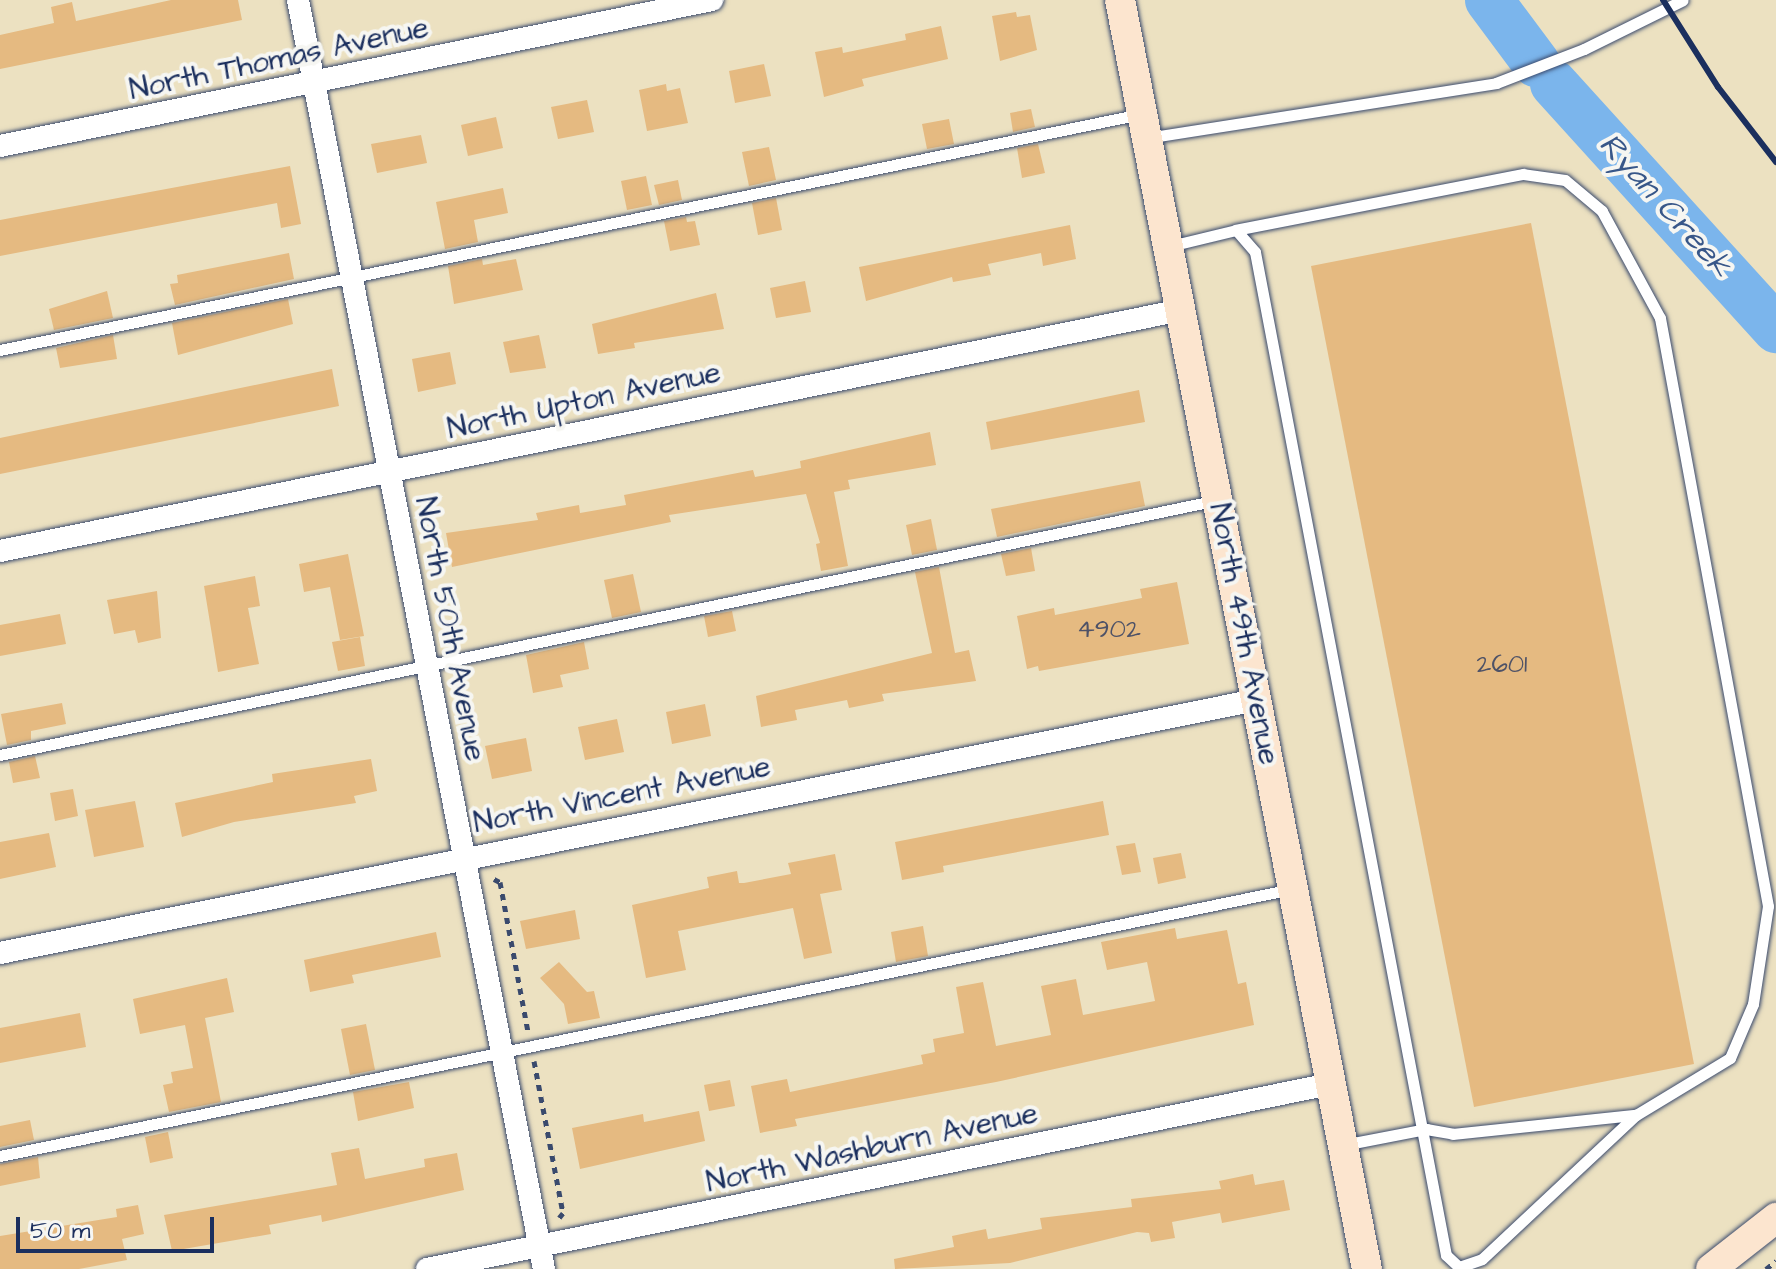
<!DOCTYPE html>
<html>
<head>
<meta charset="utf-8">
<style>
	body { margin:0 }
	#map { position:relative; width:1776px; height:1269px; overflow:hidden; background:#ece1c1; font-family:"Architects Daughter",sans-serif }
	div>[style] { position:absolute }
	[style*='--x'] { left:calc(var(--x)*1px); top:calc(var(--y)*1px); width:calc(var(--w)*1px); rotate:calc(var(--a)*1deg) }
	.river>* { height:48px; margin:-24px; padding:0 24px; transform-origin:24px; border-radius:24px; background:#7bb5ec }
	.building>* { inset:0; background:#e5ba81 }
	.path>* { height:5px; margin-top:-2.5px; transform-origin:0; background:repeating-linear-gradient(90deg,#3a4a6d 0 6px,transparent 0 12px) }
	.roads { filter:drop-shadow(0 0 2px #3a4a6d) drop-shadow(0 0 2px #3a4a6d) }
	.lane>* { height:11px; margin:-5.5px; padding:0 5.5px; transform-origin:5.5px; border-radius:5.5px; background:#fff }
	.street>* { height:22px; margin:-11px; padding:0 11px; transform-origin:11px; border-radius:11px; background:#fff }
	.secondary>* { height:30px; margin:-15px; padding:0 15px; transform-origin:15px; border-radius:15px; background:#fce5cf }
	.rail>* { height:6px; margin:-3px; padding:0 3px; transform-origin:3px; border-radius:3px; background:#1b2f5e }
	span { translate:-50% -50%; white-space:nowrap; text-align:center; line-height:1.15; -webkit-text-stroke:8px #f6f6f2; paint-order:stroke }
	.number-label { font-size:26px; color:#4e5267 }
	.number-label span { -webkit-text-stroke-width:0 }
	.street-label { font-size:30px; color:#1b2f5e }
	.water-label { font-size:32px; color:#385789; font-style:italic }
	.scale { position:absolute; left:16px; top:1217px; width:198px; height:36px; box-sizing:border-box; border:4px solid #1b2f5e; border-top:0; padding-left:10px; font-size:24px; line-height:28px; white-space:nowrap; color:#1b2f5e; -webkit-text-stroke:6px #f6f6f2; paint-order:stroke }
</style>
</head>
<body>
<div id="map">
	<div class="river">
		<i style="--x:1489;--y:0;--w:79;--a:53.3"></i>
		<i style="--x:1554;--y:84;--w:331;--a:47.8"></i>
	</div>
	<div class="building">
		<i style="clip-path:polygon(171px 0,238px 0,242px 20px,0 69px,0 35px,54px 23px,51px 7px,72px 2px,76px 21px)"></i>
		<i style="clip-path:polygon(1016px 12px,1017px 17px,1030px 15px,1037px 50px,1000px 61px,992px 16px)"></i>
		<i style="clip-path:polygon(941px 26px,948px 59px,862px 79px,864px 86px,824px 97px,815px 52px,842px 47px,843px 53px,906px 40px,905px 34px)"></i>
		<i style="clip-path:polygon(764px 64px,771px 96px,735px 103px,729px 71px)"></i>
		<i style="clip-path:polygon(666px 84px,667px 91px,680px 88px,688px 123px,647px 131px,639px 90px)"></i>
		<i style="clip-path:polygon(587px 100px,594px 132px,558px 139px,551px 107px)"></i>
		<i style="clip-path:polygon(1031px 109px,1035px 127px,1013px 132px,1010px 113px)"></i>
		<i style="clip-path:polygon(496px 117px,503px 148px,468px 156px,461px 125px)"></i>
		<i style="clip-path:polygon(949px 119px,954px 144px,927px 149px,922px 124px)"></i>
		<i style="clip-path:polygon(421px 135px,427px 163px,377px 173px,371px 144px)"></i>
		<i style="clip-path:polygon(1038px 144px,1045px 173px,1022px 178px,1017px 148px)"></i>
		<i style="clip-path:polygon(769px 147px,776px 180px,749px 186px,742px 152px)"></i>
		<i style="clip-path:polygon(290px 166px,301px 224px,281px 228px,277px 203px,0 256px,0 220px)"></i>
		<i style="clip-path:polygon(646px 176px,652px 205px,627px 210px,621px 181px)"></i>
		<i style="clip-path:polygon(678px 180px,682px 200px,659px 205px,654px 185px)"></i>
		<i style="clip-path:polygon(503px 188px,508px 213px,474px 220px,478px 242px,445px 249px,436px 202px)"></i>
		<i style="clip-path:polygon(776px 198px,782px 230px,758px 235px,752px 203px)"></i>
		<i style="clip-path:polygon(686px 217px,687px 222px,695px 221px,700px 245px,670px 251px,664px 221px)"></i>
		<i style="clip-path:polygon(1531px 223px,1694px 1064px,1474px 1107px,1311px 266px)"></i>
		<i style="clip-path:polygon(1070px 225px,1076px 259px,1043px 266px,1041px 253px,988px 264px,991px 275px,953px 282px,952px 277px,866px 301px,859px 267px)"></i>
		<i style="clip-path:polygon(289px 253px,294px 279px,175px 305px,170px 284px,178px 283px,177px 275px)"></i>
		<i style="clip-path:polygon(482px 259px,483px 265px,516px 259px,523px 290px,454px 304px,448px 266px)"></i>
		<i style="clip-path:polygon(805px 281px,811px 312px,776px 318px,770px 288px)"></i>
		<i style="clip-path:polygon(107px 291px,113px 318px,54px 330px,49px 309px)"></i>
		<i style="clip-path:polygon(716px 293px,724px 329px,634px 343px,635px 348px,598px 354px,592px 324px)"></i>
		<i style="clip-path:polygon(288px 299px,293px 324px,178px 355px,172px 323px)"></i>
		<i style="clip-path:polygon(113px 335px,117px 359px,60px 368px,56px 348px)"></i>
		<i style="clip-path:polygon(539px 335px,546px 368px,510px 373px,503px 342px)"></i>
		<i style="clip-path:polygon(450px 352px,456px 384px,418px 392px,412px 359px)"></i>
		<i style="clip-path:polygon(332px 369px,339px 406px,0 474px,0 438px)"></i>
		<i style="clip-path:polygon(1139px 390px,1145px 422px,991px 450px,986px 422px)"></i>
		<i style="clip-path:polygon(930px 432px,936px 465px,848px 480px,850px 489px,834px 492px,848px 566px,821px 571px,816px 544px,820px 543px,806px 494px,669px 515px,671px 522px,452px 567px,446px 533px,538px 520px,536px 513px,579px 505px,580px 513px,626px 505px,624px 495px,753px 470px,755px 477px,801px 468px,800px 461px)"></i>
		<i style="clip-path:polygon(1140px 481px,1145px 506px,997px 537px,991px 509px)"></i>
		<i style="clip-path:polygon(931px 519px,937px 550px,912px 555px,906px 525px)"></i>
		<i style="clip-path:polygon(1031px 548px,1035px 571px,1006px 576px,1001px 554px)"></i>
		<i style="clip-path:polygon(348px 554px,364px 636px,340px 640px,330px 587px,304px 592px,299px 564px)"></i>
		<i style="clip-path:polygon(939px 567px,955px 653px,969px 650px,976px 681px,882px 694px,884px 701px,849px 708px,847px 700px,795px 710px,797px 720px,761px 727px,756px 696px,932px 653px,915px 572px)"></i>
		<i style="clip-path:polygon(633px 574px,641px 612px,612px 618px,604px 580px)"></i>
		<i style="clip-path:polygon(255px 576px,260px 606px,248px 608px,259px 664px,218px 672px,204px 586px)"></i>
		<i style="clip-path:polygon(1177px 582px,1189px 644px,1039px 671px,1038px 666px,1027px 669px,1017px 616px,1054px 608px,1055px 615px,1142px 598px,1140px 589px)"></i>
		<i style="clip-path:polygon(157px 591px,161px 638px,138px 643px,135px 630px,114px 634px,107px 600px)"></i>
		<i style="clip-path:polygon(732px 611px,736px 631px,708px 637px,704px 616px)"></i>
		<i style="clip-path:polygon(60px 614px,66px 644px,0 656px,0 625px)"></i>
		<i style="clip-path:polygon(360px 637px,365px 666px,338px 671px,332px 642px)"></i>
		<i style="clip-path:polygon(584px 642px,589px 669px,560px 675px,563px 687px,533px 693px,526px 655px)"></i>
		<i style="clip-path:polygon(62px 703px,66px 724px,31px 731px,31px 740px,7px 745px,1px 714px)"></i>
		<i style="clip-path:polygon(705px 704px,711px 736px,672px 744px,666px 712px)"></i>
		<i style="clip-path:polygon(617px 719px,624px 752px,585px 760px,578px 727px)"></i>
		<i style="clip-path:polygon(526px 738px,532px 771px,492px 779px,485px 746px)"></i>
		<i style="clip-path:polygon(35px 756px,40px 778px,13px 783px,9px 762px)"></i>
		<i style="clip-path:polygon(371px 759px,377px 791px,354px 796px,356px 803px,234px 822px,182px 837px,175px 803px,273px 782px,272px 774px)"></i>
		<i style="clip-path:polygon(73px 789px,78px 816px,55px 821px,50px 793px)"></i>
		<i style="clip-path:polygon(135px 801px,144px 847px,94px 857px,85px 810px)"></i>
		<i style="clip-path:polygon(1103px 801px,1109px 835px,943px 866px,944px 872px,902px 880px,895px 842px)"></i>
		<i style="clip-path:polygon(49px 833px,56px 867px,0 879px,0 842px)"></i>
		<i style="clip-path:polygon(1135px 843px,1141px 872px,1122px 875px,1116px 846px)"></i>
		<i style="clip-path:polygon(1181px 853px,1186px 878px,1158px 884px,1153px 858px)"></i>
		<i style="clip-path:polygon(835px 854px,842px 890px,820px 894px,832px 953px,804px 959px,793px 908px,678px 931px,686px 970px,646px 978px,632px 905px,709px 888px,707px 877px,737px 871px,739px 883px,744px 883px,791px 874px,788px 863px)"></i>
		<i style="clip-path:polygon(575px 910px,580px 939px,526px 949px,520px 921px)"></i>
		<i style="clip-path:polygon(923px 926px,928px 956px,896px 962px,891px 932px)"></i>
		<i style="clip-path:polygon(1175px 928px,1177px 939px,1227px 930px,1238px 984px,1246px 982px,1254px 1025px,996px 1082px,795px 1119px,797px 1126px,760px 1133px,751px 1086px,787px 1079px,790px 1092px,923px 1064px,921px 1055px,935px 1052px,933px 1039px,964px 1033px,956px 987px,983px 982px,996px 1046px,1051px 1035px,1041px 986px,1076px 979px,1083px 1015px,1155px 1001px,1147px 962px,1107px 970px,1101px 942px)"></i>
		<i style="clip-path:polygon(436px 932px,441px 957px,352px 975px,354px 983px,310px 992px,304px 960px)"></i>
		<i style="clip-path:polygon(559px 962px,587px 992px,594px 991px,600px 1018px,568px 1024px,564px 1004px,540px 978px)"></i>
		<i style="clip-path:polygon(227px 978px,234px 1012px,205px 1018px,221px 1102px,169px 1112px,163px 1085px,173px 1083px,171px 1072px,193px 1068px,185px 1025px,140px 1034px,133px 999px)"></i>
		<i style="clip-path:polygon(80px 1013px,86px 1047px,0 1063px,0 1028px)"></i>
		<i style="clip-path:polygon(366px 1024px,375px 1070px,350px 1075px,341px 1029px)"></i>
		<i style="clip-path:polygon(730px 1080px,735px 1106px,709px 1111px,704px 1085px)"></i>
		<i style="clip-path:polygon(409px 1082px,414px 1108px,358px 1121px,353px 1092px)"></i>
		<i style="clip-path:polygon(699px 1111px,705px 1141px,580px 1169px,572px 1128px,643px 1114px,644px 1122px)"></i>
		<i style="clip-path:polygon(30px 1120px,34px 1140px,0 1147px,0 1126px)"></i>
		<i style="clip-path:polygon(168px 1132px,173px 1158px,150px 1163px,145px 1137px)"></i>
		<i style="clip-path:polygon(359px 1148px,365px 1179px,425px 1167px,424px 1159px,457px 1153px,464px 1190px,322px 1222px,321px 1215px,269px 1225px,271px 1234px,172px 1251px,164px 1215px,337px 1185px,331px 1153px)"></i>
		<i style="clip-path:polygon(38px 1157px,40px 1178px,0 1186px,0 1164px)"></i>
		<i style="clip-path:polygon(1253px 1174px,1255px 1185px,1284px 1180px,1290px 1210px,1222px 1223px,1220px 1213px,1172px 1222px,1175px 1238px,1151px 1242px,1149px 1233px,1137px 1232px,1010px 1263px,895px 1269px,894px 1259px,954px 1247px,952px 1236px,986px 1229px,988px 1239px,1042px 1229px,1040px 1218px,1132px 1207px,1131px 1199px,1221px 1189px,1219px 1181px)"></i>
		<i style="clip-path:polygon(138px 1205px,144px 1234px,122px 1239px,127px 1260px,79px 1269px,0 1269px,0 1236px,117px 1217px,116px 1209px)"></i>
	</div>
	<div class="path">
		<i style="--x:494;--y:879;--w:7;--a:27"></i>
		<i style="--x:500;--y:882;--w:153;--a:79.4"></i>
		<i style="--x:534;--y:1061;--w:155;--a:79.2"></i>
		<i style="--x:563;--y:1213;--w:6;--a:129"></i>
		<i style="--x:1766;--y:1269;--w:13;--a:-39"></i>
	</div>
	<div class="roads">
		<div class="lane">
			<i style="--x:1146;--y:138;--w:354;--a:-8.9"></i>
			<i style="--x:1496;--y:83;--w:94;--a:-21.1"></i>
			<i style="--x:1584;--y:49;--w:110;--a:-26.3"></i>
			<i style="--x:1170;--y:246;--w:68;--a:-13.6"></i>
			<i style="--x:1236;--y:230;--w:29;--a:49"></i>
			<i style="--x:1255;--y:252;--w:1021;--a:79.22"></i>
			<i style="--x:1446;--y:1255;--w:18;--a:43"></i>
			<i style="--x:1459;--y:1267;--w:24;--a:-19"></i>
			<i style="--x:1482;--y:1259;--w:211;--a:-43.1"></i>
			<i style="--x:1636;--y:1115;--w:110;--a:-31.2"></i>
			<i style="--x:1730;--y:1058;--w:59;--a:-66.9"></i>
			<i style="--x:1753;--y:1004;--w:99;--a:-81.3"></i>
			<i style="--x:1768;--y:906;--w:598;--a:-100.41"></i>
			<i style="--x:1660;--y:318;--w:122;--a:-118.5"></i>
			<i style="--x:1602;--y:211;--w:48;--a:-140"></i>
			<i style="--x:1565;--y:180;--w:42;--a:-171.9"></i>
			<i style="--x:1523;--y:174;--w:292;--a:169"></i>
			<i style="--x:0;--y:350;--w:1165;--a:-11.69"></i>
			<i style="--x:0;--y:755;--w:1243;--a:-11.83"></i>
			<i style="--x:1343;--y:1145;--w:85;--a:-10.9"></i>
			<i style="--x:1426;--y:1129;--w:27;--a:10"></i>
			<i style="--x:1453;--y:1134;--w:183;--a:-6"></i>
			<i style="--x:0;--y:1156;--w:1319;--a:-11.68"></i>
		</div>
		<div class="street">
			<i style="--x:298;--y:0;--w:1293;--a:79.03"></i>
			<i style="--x:0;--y:146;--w:727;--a:-11.59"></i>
			<i style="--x:0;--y:551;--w:1205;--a:-11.53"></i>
			<i style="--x:0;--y:953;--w:1281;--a:-11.39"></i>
			<i style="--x:427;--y:1269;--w:922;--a:-11.58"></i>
		</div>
		<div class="secondary">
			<i style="--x:1120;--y:0;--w:1293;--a:78.99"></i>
			<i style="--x:1711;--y:1269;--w:83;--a:-38.1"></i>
		</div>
	</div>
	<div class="rail">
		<i style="--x:1663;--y:0;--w:103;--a:57.7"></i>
		<i style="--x:1718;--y:87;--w:95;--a:52.3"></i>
	</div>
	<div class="number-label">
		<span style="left:1109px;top:630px">4902</span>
		<span style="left:1502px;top:665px">2601</span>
	</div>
	<div class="street-label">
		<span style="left:279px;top:59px;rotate:-12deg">North Thomas Avenue</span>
		<span style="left:584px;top:401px;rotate:-12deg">North Upton Avenue</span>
		<span style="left:450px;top:629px;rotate:79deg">North 50th Avenue</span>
		<span style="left:1244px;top:634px;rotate:79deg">North 49th Avenue</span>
		<span style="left:622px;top:795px;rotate:-11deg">North Vincent Avenue</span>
		<span style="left:872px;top:1148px;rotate:-12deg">North Washburn Avenue</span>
	</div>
	<div class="water-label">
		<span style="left:1665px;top:206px;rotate:48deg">Ryan Creek</span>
	</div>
	<div class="scale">50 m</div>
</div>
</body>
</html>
